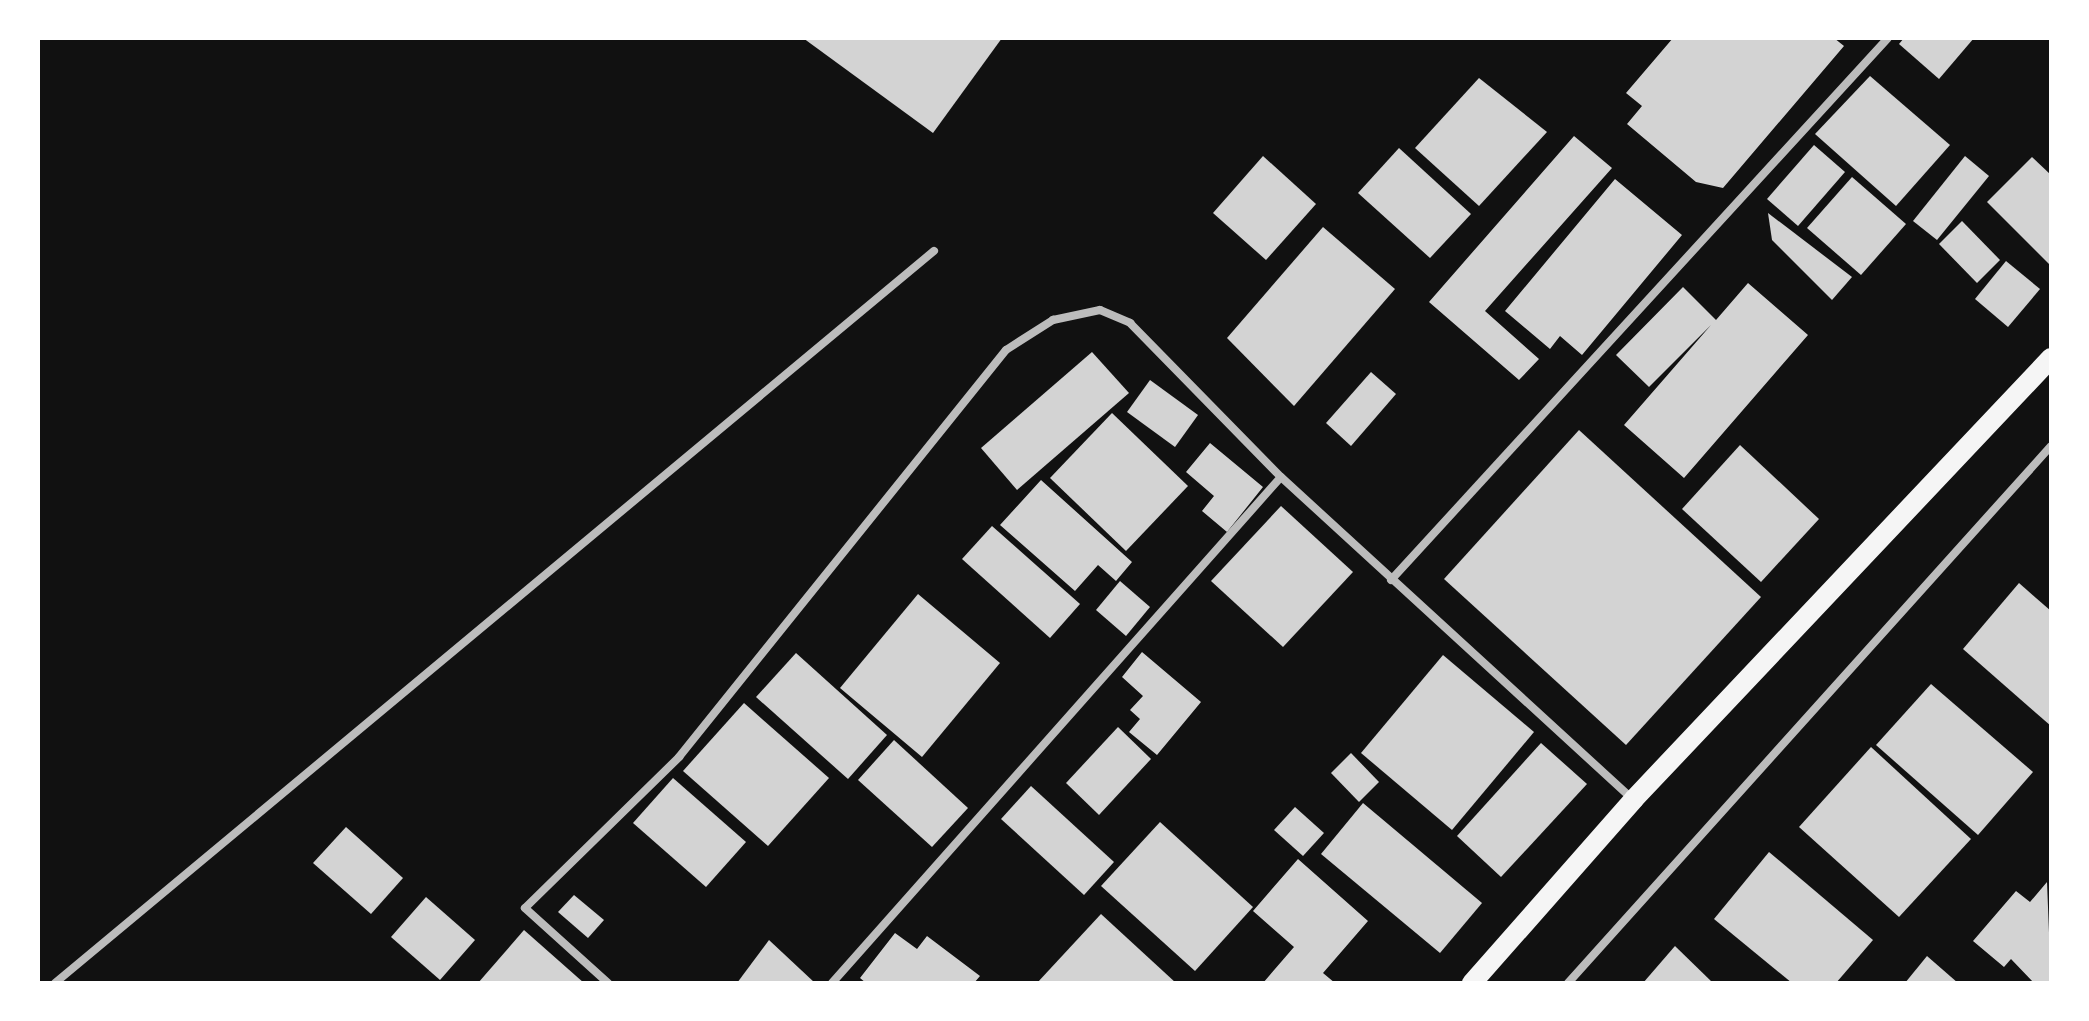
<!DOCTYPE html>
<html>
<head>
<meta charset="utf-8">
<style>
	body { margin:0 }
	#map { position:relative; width:2089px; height:1021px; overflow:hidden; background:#111; font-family:Helvetica,sans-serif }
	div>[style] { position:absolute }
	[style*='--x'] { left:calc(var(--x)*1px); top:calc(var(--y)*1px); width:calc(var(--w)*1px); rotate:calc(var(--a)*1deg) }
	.building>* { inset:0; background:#d3d3d3 }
	.minor>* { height:8px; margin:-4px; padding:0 4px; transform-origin:4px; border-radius:4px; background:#bcbcbc }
	.primary>* { height:20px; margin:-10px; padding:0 10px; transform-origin:10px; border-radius:10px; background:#f5f5f5 }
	span { translate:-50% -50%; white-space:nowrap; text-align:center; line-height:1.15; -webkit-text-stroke:7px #fff; paint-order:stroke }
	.frame { position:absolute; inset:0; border:40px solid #fff; pointer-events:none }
</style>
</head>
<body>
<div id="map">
	<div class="building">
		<i style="clip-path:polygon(803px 38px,1002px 38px,933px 133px)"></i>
		<i style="clip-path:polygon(1673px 38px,1834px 38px,1844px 46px,1723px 188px,1696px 182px,1627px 124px,1642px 106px,1626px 93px)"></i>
		<i style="clip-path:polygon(1904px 38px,1974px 38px,1939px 79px,1899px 44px)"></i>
		<i style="clip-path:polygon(1870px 76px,1950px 145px,1896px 206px,1815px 134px)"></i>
		<i style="clip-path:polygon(1479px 78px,1547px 132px,1479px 206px,1415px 148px)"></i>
		<i style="clip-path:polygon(1574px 136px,1612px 168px,1485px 311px,1539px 359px,1519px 380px,1429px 302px)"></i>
		<i style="clip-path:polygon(1814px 145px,1845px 172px,1798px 226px,1767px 199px)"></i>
		<i style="clip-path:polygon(1399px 148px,1471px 214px,1430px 258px,1358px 193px)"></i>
		<i style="clip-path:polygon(1263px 156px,1316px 204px,1266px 260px,1213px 213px)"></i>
		<i style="clip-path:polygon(1965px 156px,1989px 176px,1937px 240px,1913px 221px)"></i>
		<i style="clip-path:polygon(2032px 157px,2051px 175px,2051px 266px,1987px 202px)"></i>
		<i style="clip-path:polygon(1852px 177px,1906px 224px,1861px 275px,1807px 228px)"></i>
		<i style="clip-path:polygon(1615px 179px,1682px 235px,1582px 355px,1560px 336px,1550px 349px,1505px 311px)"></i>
		<i style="clip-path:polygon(1768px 213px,1852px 277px,1832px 300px,1772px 240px)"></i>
		<i style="clip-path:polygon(1962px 221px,2000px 260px,1977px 283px,1939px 244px)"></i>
		<i style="clip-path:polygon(1323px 227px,1395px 289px,1294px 406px,1227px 338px)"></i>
		<i style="clip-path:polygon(2006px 261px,2040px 289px,2008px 327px,1975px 299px)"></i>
		<i style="clip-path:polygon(1748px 283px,1808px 335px,1684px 478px,1624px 425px,1711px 325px,1649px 387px,1616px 355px,1683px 287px,1716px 320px)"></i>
		<i style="clip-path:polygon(1092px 352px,1129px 393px,1017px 490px,981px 448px)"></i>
		<i style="clip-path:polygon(1371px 372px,1396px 394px,1351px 446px,1326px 423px)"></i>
		<i style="clip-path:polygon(1150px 380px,1198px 415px,1175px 447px,1127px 412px)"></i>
		<i style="clip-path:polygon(1112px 413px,1188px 486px,1126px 551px,1050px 478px)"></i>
		<i style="clip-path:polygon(1579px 430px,1761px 597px,1626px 745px,1444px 579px)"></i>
		<i style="clip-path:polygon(1210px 443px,1263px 487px,1227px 532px,1202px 511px,1214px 496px,1186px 472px)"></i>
		<i style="clip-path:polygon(1740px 445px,1819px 519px,1761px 582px,1682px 509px)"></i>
		<i style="clip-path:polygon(1041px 480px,1132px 562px,1116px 581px,1098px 565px,1075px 591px,1000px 525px)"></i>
		<i style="clip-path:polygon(1281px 506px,1353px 572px,1283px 647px,1211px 581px)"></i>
		<i style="clip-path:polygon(992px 526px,1080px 604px,1050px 638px,962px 559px)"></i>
		<i style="clip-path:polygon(1120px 581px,1150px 607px,1126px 636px,1096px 610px)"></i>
		<i style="clip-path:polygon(2019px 583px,2051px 611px,2051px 726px,1963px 649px)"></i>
		<i style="clip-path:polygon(918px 594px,1000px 663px,922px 757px,840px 688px)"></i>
		<i style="clip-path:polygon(1142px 652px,1201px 702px,1157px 755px,1129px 732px,1140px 719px,1130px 710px,1143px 696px,1122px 677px)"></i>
		<i style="clip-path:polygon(796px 653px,887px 735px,848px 779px,756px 697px)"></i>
		<i style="clip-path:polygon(1443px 655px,1534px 732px,1452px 830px,1361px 753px)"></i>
		<i style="clip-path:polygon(1931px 684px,2033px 772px,1978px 835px,1876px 745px)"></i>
		<i style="clip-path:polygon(744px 703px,829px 778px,768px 846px,683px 771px)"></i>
		<i style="clip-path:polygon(1118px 727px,1151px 759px,1099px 815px,1066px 783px)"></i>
		<i style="clip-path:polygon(894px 740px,968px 808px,932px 847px,858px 780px)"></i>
		<i style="clip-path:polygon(1541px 743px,1587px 784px,1501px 877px,1457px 836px)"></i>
		<i style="clip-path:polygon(1871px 747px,1971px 839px,1899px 917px,1799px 827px)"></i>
		<i style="clip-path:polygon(1351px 753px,1379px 782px,1359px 802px,1331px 773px)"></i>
		<i style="clip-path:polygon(673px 778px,746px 842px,706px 887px,633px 823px)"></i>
		<i style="clip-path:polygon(1031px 786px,1114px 862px,1084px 895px,1001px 819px)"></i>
		<i style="clip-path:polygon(1363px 803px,1482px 903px,1440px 953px,1321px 854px)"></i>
		<i style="clip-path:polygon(1295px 807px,1324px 833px,1303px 856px,1274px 830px)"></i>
		<i style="clip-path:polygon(1160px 822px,1253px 907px,1195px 971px,1101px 886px)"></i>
		<i style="clip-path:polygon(346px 827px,403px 878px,371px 914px,313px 863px)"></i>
		<i style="clip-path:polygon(1769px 852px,1873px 940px,1836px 983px,1792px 983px,1714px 919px)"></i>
		<i style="clip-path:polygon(1298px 859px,1368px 921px,1323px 973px,1335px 983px,1263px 983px,1294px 947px,1253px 911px)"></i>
		<i style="clip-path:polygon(2047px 882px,2051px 983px,2034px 983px,2011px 959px,2004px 967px,1973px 941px,2016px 891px,2030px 902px)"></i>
		<i style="clip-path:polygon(574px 895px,604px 920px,588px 938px,558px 912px)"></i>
		<i style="clip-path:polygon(426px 897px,475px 940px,440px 980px,391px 937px)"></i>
		<i style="clip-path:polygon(1101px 914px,1176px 983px,1037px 983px)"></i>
		<i style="clip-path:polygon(524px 930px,584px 983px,478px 983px)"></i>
		<i style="clip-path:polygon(895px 933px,917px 949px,927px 936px,980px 976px,974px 983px,866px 983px,860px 978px)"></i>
		<i style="clip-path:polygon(769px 940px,815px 983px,737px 983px)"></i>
		<i style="clip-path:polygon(1675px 946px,1713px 983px,1643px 983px)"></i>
		<i style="clip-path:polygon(1927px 956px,1958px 983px,1905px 983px)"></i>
	</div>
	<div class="minor">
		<i style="--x:1391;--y:580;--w:735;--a:-47.48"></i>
		<i style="--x:55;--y:983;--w:1144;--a:-39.79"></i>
		<i style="--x:608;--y:983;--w:112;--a:-137.9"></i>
		<i style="--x:525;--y:908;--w:216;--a:-44.4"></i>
		<i style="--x:679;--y:757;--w:522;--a:-51.22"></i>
		<i style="--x:1006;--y:350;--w:56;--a:-32.6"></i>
		<i style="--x:1053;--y:320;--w:48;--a:-12"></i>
		<i style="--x:1100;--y:310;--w:33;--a:23"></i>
		<i style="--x:1130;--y:323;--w:216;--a:45.6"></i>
		<i style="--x:1281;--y:477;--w:477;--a:42.5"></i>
		<i style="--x:832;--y:983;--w:676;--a:-48.42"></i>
		<i style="--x:1568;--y:983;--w:722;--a:-48.03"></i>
	</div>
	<div class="primary">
		<i style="--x:1472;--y:983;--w:245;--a:-48.6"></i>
		<i style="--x:1634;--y:799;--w:607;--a:-46.6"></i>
	</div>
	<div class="frame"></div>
</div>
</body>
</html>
